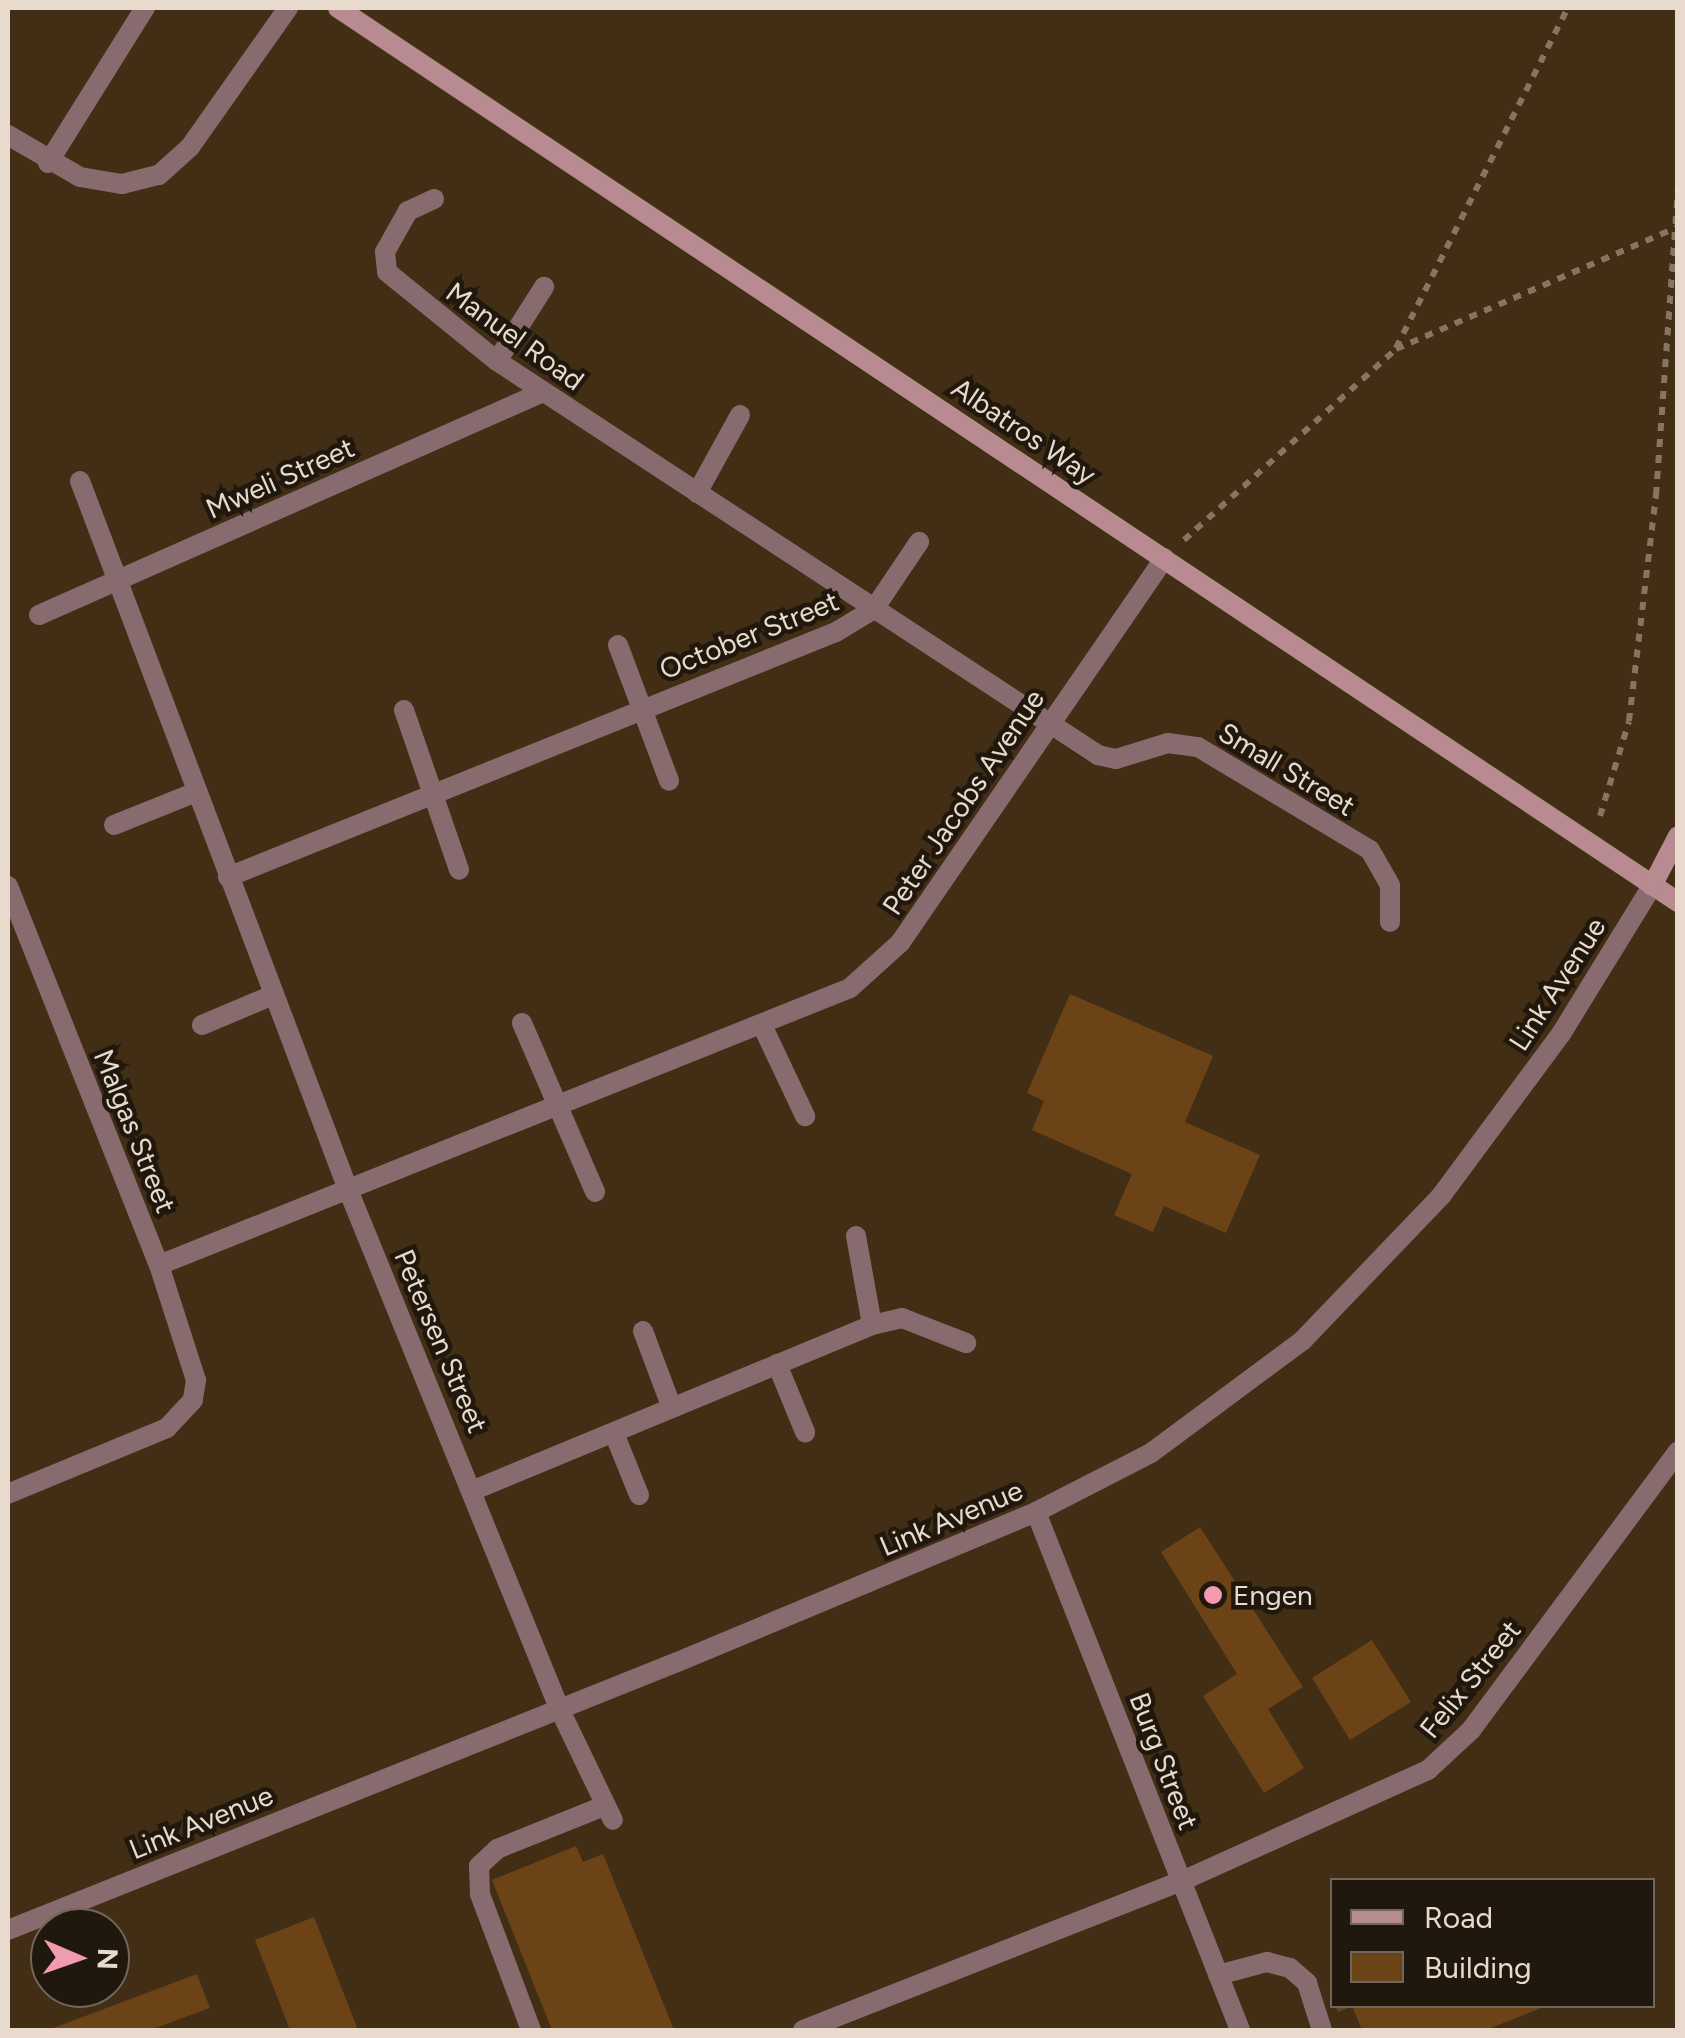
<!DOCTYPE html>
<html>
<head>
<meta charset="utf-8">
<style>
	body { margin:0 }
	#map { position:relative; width:1685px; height:2038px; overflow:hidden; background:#422d15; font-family:Figtree,sans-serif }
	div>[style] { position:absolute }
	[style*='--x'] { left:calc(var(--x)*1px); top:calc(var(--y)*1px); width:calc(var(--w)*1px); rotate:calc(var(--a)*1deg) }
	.building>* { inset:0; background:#6c4317 }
	.path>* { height:6px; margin-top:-3px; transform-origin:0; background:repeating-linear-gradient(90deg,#877562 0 8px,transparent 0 16px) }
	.lane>* { height:20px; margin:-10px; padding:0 10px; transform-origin:10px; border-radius:10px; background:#886b6f }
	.street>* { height:20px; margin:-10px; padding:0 10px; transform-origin:10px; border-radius:10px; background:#886b6f }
	.secondary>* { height:20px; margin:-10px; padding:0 10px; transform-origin:10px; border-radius:10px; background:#b88b91 }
	.dots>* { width:28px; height:28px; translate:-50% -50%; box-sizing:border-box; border:5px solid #21180d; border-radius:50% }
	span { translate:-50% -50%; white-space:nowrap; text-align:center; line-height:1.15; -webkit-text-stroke:9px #21180d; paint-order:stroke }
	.street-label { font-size:28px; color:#e8dbcd }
	.poi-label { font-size:28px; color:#e8dbcd }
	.left { translate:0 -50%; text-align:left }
	.frame { position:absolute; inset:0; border:10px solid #e8dbcd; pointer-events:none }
	.legend { position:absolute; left:1330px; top:1878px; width:325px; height:130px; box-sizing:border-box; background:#21180d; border:2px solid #71665a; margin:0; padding:12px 18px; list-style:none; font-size:30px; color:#e8dbcd }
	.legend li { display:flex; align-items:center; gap:20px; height:50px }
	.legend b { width:50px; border:2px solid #71665a }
	.north { position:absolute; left:30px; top:1908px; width:100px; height:100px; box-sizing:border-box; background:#21180d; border:2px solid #71665a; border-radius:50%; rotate:92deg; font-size:28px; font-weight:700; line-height:40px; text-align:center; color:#e8dbcd }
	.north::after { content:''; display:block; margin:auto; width:35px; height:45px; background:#f29ab0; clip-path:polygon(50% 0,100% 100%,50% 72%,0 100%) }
</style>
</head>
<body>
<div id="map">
	<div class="building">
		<i style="clip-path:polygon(1070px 994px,1213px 1056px,1185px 1122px,1260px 1155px,1226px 1233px,1164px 1206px,1153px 1232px,1114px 1215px,1132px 1174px,1032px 1130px,1044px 1101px,1027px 1093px)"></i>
		<i style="clip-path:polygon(1200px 1527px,1303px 1687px,1268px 1709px,1304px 1768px,1264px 1793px,1203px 1696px,1237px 1674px,1161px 1552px)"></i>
		<i style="clip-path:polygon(1372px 1640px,1411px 1702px,1350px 1740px,1312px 1678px)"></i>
		<i style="clip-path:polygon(576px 1846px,583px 1862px,603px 1854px,674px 2030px,552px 2030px,492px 1880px)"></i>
		<i style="clip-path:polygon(314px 1917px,358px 2030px,290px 2030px,255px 1940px)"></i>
		<i style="clip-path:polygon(197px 1974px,210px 2008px,150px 2030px,48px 2030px)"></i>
		<i style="clip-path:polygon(1335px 2006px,1546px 2006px,1486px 2030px,1362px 2030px,1352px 2006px,1338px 2012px)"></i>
	</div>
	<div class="path">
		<i style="--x:1396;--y:348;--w:381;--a:-63.2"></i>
		<i style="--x:1184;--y:540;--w:285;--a:-42"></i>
		<i style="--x:1396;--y:349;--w:307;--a:-23.4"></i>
		<i style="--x:1600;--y:816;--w:99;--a:-73"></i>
		<i style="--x:1629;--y:721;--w:228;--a:-83.2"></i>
		<i style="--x:1656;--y:495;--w:307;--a:-85.9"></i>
	</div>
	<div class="lane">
		<i style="--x:8;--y:135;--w:83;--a:30.3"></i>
		<i style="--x:80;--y:177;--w:43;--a:9.5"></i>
		<i style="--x:122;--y:184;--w:38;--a:-14"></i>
		<i style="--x:159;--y:175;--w:42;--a:-42.1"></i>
		<i style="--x:190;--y:147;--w:170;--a:-54.8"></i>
		<i style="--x:48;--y:163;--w:183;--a:-58"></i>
		<i style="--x:559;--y:1708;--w:124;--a:64.3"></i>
		<i style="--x:1218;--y:1975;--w:51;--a:-14.9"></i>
		<i style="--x:1267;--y:1962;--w:24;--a:15"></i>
		<i style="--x:1290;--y:1968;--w:23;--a:41"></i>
		<i style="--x:1307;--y:1983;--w:49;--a:72.3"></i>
		<i style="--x:531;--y:2030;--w:145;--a:-110.6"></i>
		<i style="--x:480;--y:1894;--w:28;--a:-92"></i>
		<i style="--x:479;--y:1866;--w:25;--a:-43"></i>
		<i style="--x:497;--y:1849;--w:115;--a:-21.9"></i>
		<i style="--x:803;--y:2030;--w:407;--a:-21.5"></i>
		<i style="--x:1182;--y:1881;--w:270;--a:-24.3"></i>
		<i style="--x:1428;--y:1770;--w:59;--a:-42.9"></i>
		<i style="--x:1471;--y:1730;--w:347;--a:-53.4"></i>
	</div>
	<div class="street">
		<i style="--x:434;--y:199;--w:29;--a:155"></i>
		<i style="--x:408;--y:211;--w:47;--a:119.3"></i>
		<i style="--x:385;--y:252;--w:20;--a:84"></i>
		<i style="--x:387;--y:272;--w:141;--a:39"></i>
		<i style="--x:497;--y:361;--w:719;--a:33.25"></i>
		<i style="--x:1098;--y:755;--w:18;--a:13"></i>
		<i style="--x:1116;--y:759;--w:54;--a:-17.1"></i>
		<i style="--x:1168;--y:743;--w:30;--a:8"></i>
		<i style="--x:1198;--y:747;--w:200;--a:30.9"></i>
		<i style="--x:1370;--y:850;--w:40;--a:60.3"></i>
		<i style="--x:1390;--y:885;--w:37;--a:90"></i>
		<i style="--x:497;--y:361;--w:88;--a:-57.6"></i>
		<i style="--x:80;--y:481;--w:760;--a:69.28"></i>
		<i style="--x:349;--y:1192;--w:557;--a:67.85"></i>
		<i style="--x:697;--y:493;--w:89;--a:-61.1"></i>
		<i style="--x:39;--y:615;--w:551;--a:-23.87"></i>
		<i style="--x:618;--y:645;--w:145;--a:69.4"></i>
		<i style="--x:404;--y:710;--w:169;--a:71"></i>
		<i style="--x:114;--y:825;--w:88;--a:-21.9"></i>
		<i style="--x:228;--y:877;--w:656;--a:-21.95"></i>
		<i style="--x:836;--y:632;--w:44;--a:-31.2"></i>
		<i style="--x:874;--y:609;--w:81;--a:-56.1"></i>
		<i style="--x:8;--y:886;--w:408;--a:68.3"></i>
		<i style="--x:159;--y:1265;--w:121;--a:72.2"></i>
		<i style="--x:196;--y:1380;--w:20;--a:99"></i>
		<i style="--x:193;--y:1400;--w:38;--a:133"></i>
		<i style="--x:167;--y:1428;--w:172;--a:157.5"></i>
		<i style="--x:522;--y:1023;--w:184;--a:66.6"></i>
		<i style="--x:202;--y:1025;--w:77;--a:-22.9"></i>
		<i style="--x:762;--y:1025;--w:101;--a:64.7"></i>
		<i style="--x:856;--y:1236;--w:90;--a:79.8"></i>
		<i style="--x:159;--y:1265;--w:744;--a:-21.84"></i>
		<i style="--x:850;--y:988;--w:67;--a:-42"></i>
		<i style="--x:900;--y:943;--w:467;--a:-55.5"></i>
		<i style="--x:643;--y:1331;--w:82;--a:69.4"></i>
		<i style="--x:777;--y:1364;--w:74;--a:67.6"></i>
		<i style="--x:614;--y:1433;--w:67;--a:68"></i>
		<i style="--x:474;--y:1490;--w:431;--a:-22.5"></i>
		<i style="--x:872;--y:1325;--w:31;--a:-13"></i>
		<i style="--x:902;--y:1318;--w:69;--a:21.3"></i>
		<i style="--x:1036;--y:1512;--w:557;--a:68.5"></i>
		<i style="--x:8;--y:1930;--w:731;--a:-21.83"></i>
		<i style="--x:687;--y:1658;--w:378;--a:-22.7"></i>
		<i style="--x:1036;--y:1512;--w:129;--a:-27.2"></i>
		<i style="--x:1151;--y:1453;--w:188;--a:-36.6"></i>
		<i style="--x:1302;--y:1341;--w:201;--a:-46.2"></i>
		<i style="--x:1441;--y:1196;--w:202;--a:-53.5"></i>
		<i style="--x:1561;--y:1034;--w:174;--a:-58.4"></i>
	</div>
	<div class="secondary">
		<i style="--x:338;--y:8;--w:1611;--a:33.71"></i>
		<i style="--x:1652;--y:886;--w:56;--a:-62.5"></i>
	</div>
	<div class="dots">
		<i style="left:1213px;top:1595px;background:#f29ab0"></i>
	</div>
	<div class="street-label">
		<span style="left:515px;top:336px;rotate:36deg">Manuel Road</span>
		<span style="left:1024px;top:431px;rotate:34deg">Albatros Way</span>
		<span style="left:280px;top:478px;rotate:-24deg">Mweli Street</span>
		<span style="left:749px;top:635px;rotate:-22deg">October Street</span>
		<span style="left:1287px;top:769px;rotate:31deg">Small Street</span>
		<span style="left:963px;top:802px;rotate:-56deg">Peter Jacobs Avenue</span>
		<span style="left:1557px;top:984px;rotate:-57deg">Link Avenue</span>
		<span style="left:135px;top:1131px;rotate:68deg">Malgas Street</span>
		<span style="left:441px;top:1341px;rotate:67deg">Petersen Street</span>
		<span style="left:951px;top:1518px;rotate:-23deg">Link Avenue</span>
		<span style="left:1470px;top:1679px;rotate:-51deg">Felix Street</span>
		<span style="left:1164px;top:1761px;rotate:69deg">Burg Street</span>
		<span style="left:201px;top:1822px;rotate:-22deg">Link Avenue</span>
	</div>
	<div class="poi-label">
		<span class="left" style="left:1233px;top:1595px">Engen</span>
	</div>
	<div class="frame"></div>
	<ul class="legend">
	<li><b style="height:12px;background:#b88b91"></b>Road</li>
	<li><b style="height:28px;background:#6c4317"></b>Building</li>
	</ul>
	<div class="north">N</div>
</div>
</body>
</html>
